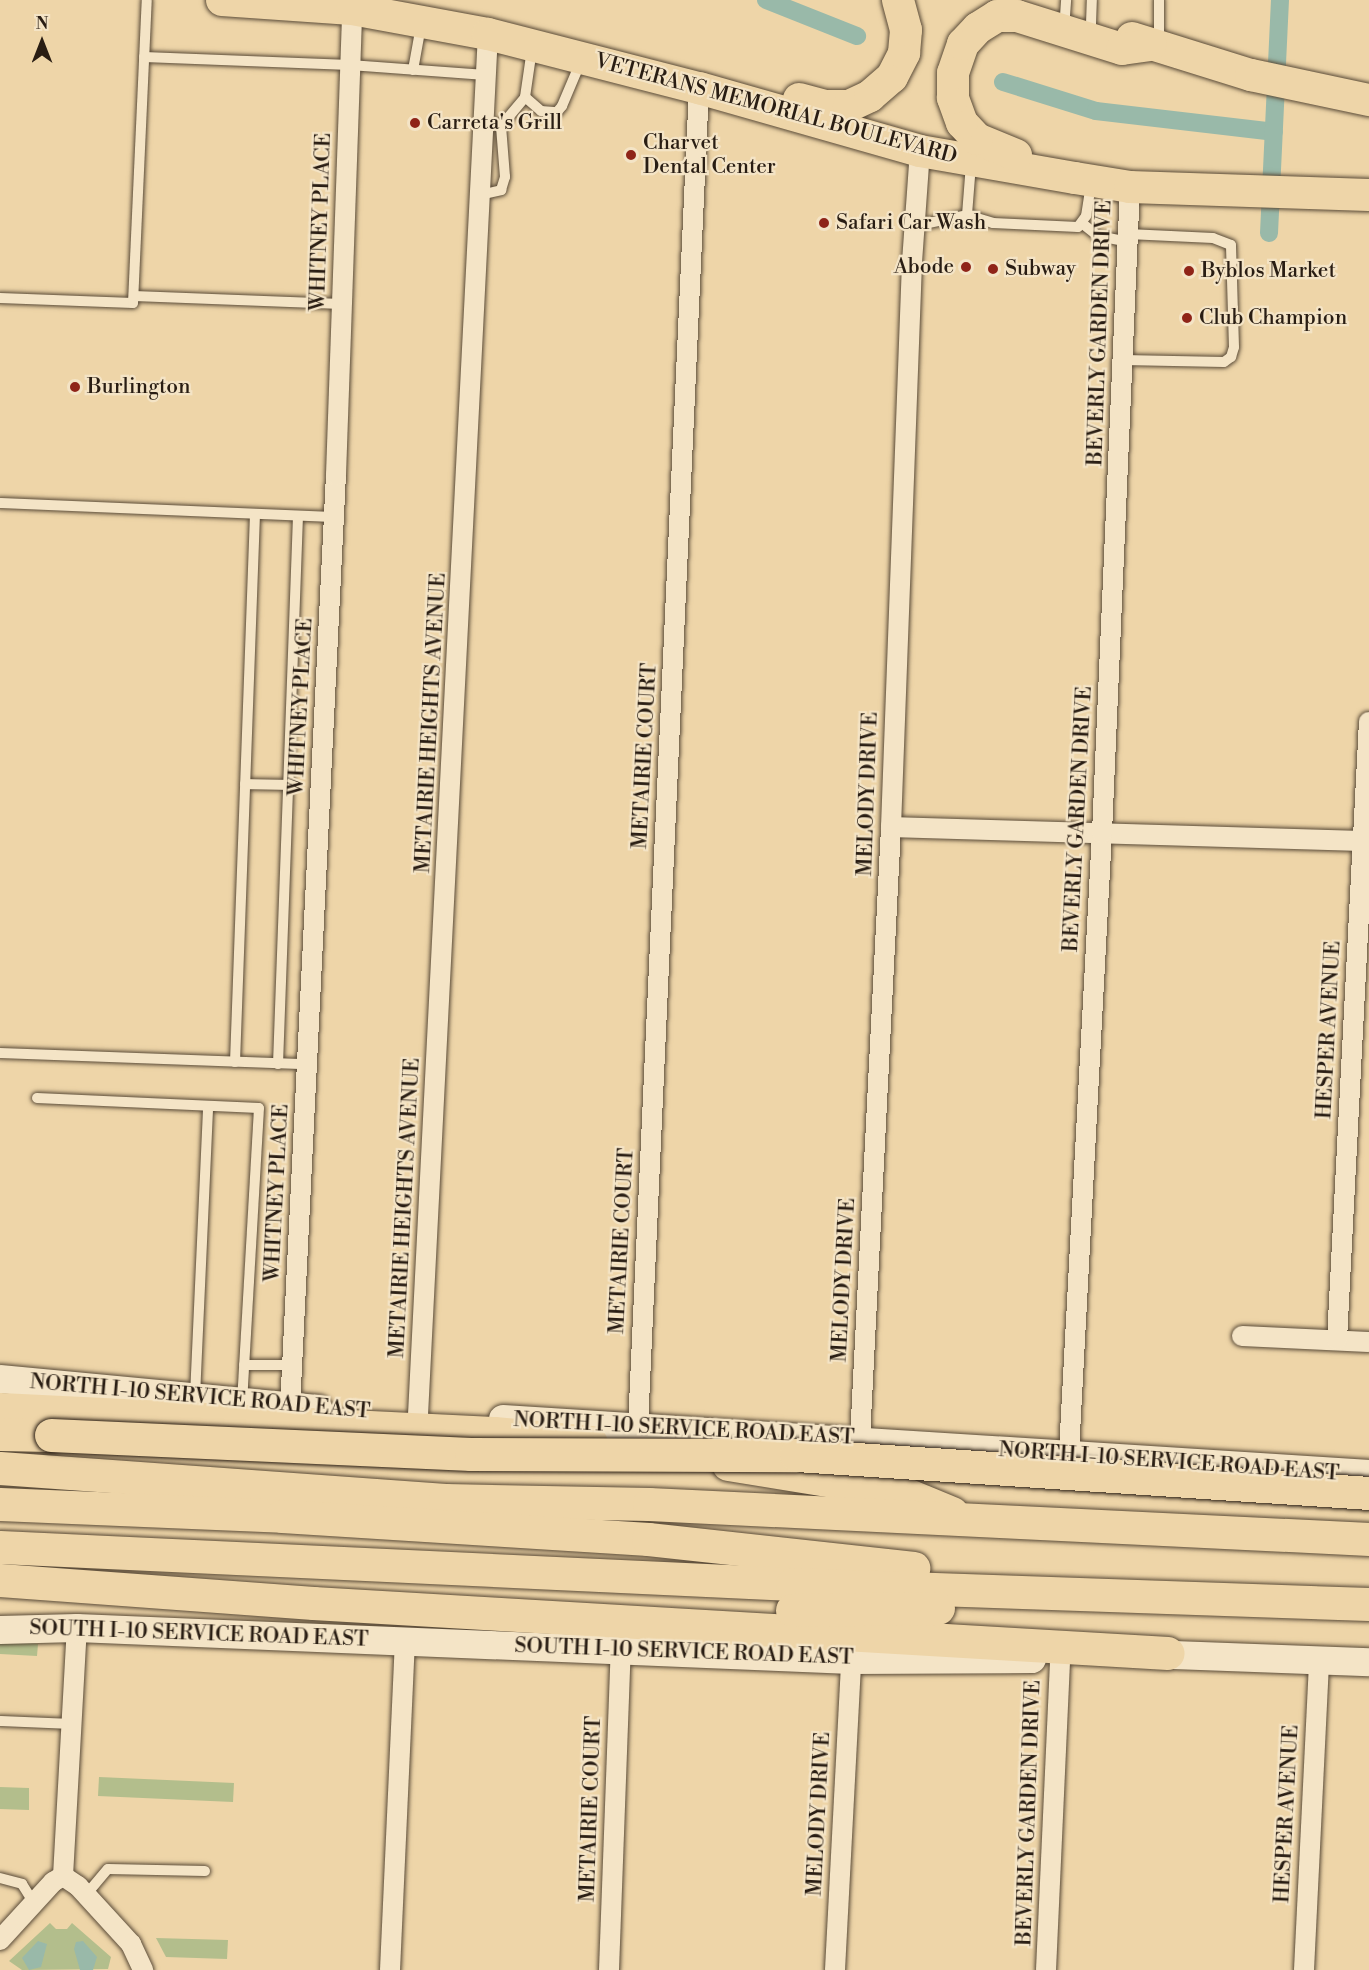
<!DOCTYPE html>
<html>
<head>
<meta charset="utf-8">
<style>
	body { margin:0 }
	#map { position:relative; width:1369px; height:1970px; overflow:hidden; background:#eed5a8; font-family:"Libre Bodoni",serif }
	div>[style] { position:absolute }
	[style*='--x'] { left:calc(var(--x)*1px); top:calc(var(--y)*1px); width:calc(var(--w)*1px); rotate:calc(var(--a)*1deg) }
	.green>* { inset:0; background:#b3be8c }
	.water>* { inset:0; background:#99b9a9 }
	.canal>* { height:18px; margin:-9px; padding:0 9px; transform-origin:9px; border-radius:9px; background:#99b9a9 }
	.roads { filter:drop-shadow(0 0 2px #5a4b38) drop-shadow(0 0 2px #5a4b38) }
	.lane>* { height:10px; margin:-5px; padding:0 5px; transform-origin:5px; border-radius:5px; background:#f4e4c6 }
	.street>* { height:20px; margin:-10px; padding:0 10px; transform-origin:10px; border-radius:10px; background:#f4e4c6 }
	.secondary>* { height:28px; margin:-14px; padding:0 14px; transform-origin:14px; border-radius:14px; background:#f4e4c6 }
	.primary>* { height:32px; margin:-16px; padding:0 16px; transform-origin:16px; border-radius:16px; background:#eed5a8 }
	.highway>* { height:33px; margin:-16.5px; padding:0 16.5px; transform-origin:16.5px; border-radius:16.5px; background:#eed5a8 }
	.bridges { filter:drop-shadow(0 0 2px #291d13) drop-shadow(0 0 2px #291d13) }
	.highway-bridge>* { height:33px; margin:-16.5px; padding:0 16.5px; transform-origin:16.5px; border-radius:16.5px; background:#eed5a8 }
	.dots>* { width:16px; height:16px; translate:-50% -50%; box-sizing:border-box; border:3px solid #f4e4c6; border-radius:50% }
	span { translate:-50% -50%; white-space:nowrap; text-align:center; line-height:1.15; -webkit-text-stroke:4.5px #f4e4c6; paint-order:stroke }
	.street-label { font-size:21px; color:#291d13 }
	.poi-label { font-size:21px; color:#291d13 }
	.left { translate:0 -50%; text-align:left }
	.right { translate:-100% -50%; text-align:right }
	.north { position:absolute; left:12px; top:12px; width:60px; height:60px; -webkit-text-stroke:4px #f4e4c6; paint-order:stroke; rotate:0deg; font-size:16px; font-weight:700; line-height:24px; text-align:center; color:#291d13 }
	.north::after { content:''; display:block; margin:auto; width:21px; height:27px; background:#291d13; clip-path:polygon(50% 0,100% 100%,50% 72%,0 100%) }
</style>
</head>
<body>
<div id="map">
	<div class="green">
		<i style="clip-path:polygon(0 1638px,38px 1644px,37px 1656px,0 1654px)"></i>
		<i style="clip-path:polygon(99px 1777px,234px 1783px,233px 1802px,98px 1796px)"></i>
		<i style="clip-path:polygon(0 1787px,29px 1788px,29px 1810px,0 1809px)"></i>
		<i style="clip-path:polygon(50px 1923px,56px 1929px,67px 1929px,72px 1923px,111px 1957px,108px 1969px,22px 1970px,9px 1961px)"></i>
		<i style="clip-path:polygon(156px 1938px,228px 1940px,227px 1959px,166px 1957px)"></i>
	</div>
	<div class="water">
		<i style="clip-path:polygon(38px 1941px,47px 1944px,41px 1967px,29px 1970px,22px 1958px)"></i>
		<i style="clip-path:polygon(83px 1941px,97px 1957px,93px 1970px,80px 1970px,74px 1949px,76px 1942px)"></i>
	</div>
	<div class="canal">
		<i style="--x:766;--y:0;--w:98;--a:21.6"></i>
		<i style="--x:1003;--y:82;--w:97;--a:17.3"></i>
		<i style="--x:1096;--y:111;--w:179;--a:6.7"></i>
		<i style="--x:1269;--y:233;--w:233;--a:-87.3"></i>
	</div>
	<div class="roads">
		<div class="lane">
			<i style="--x:1065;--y:16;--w:16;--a:-86"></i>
			<i style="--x:1091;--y:24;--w:24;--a:-88"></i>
			<i style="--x:1159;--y:44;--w:44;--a:-90"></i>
			<i style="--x:532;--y:49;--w:49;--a:98.3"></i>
			<i style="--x:525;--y:97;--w:21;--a:41"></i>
			<i style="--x:541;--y:111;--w:16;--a:4"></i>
			<i style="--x:557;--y:112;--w:8;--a:-50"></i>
			<i style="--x:562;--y:106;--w:49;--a:-67.1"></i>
			<i style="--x:144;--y:57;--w:206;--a:2.2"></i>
			<i style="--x:350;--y:65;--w:136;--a:4.2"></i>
			<i style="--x:413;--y:70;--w:45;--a:-79.7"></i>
			<i style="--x:501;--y:126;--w:38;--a:-50"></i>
			<i style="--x:971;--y:164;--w:51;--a:94.5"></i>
			<i style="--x:967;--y:215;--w:27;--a:17"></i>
			<i style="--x:993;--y:223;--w:85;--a:2.7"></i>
			<i style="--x:1078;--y:227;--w:14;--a:-54"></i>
			<i style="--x:1086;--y:216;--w:33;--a:-81"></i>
			<i style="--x:480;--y:195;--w:22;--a:-13"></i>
			<i style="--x:501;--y:190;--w:14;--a:-73"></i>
			<i style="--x:505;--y:177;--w:51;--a:-94.5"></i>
			<i style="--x:501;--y:126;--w:18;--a:-161"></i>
			<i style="--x:1083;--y:224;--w:19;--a:39"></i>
			<i style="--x:1098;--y:236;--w:31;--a:11"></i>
			<i style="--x:914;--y:226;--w:54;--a:-11.7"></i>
			<i style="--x:134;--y:296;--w:208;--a:2.2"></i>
			<i style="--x:0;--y:298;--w:133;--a:2.2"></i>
			<i style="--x:133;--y:303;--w:303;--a:-87.4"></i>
			<i style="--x:1123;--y:360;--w:101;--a:1.1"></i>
			<i style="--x:1224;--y:362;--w:9;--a:-36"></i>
			<i style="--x:1231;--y:357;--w:10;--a:-73"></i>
			<i style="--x:1234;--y:347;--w:102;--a:-91.7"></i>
			<i style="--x:1231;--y:245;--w:19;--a:-159"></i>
			<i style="--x:1213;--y:238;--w:85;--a:-177.3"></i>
			<i style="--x:0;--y:503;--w:334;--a:2.4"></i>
			<i style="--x:245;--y:784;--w:43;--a:1.3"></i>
			<i style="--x:0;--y:1053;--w:307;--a:2.1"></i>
			<i style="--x:235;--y:1062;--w:548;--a:-87.91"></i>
			<i style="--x:278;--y:1064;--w:548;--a:-87.91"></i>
			<i style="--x:37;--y:1098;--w:222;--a:2.6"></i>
			<i style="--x:259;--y:1108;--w:291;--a:93.3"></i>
			<i style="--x:244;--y:1365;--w:48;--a:0"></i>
			<i style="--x:195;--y:1396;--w:290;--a:-87.4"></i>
			<i style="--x:0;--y:1721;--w:73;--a:2.4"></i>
			<i style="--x:0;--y:1878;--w:23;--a:15"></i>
			<i style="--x:22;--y:1884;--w:22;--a:58"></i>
			<i style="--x:85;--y:1896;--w:35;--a:-50"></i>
			<i style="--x:108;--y:1869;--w:97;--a:1.2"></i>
		</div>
		<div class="street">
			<i style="--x:891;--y:827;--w:478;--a:1.7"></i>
			<i style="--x:1242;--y:1336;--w:127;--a:2.7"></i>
			<i style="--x:1337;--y:1340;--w:619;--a:-87.04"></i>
			<i style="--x:290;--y:1408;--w:934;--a:-87.18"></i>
			<i style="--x:336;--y:475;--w:466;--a:-88"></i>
			<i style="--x:418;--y:1415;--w:1383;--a:-87.1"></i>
			<i style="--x:638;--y:1426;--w:1339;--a:-87.39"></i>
			<i style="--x:860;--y:1439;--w:613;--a:-87.1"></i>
			<i style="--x:891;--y:827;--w:565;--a:-87.87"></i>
			<i style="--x:912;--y:262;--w:111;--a:-85.9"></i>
			<i style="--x:1069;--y:1452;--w:620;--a:-86.95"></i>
			<i style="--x:1102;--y:833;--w:647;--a:-87.52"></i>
			<i style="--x:63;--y:1876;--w:248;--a:-86.8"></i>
			<i style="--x:63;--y:1876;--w:18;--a:34"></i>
			<i style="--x:78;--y:1886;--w:79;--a:47.6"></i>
			<i style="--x:131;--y:1944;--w:29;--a:65"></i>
			<i style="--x:0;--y:1940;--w:79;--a:-47.6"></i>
			<i style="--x:53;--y:1882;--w:12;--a:-31"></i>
			<i style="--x:390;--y:1970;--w:330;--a:-87.4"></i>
			<i style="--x:609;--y:1970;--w:320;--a:-87.9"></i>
			<i style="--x:835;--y:1970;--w:310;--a:-87"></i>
			<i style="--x:1046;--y:1970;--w:312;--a:-87.4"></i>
			<i style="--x:1304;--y:1970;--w:310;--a:-87.2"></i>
		</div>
		<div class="secondary">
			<i style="--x:0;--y:1379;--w:320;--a:5.4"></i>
			<i style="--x:503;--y:1419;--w:868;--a:3.63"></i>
			<i style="--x:0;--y:1630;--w:77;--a:-1.5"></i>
			<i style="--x:77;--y:1628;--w:775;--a:2.37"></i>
			<i style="--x:851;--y:1660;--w:181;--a:-0.3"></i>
			<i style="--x:1147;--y:1654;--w:222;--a:2.1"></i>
		</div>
		<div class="primary">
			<i style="--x:222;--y:0;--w:130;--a:4"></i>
			<i style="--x:352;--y:9;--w:138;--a:10.4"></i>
			<i style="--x:488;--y:34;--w:218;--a:14.4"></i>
			<i style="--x:699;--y:88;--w:230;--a:15.9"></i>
			<i style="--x:920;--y:151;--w:157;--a:9.9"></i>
			<i style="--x:1075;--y:178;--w:56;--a:9.3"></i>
			<i style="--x:1130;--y:187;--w:239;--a:1.9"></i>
			<i style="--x:1132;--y:38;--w:125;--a:17.3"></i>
			<i style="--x:1251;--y:75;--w:121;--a:12"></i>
			<i style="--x:799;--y:99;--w:28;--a:15"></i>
			<i style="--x:826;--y:106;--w:23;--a:0"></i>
			<i style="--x:849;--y:106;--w:23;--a:-25"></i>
			<i style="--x:870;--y:96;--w:29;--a:-41"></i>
			<i style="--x:892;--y:77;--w:27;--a:-63"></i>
			<i style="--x:904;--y:53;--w:23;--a:-85"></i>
			<i style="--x:906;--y:30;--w:31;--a:-105"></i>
			<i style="--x:1016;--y:155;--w:42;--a:-157.7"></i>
			<i style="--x:977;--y:139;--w:22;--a:-133"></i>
			<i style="--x:962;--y:123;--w:27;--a:-110"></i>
			<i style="--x:953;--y:98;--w:25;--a:-90"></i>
			<i style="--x:953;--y:73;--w:31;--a:-71"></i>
			<i style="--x:963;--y:44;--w:22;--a:-47"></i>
			<i style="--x:978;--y:28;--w:22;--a:-32"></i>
			<i style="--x:997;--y:16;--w:20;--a:0"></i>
			<i style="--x:1017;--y:16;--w:110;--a:17.4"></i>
			<i style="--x:1122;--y:49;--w:29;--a:-8"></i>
		</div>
		<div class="highway">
			<i style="--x:0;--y:1409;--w:495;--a:2.8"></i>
			<i style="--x:494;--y:1433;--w:97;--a:5.3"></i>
			<i style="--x:0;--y:1434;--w:51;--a:1.1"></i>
			<i style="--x:728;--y:1464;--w:175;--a:9.2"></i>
			<i style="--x:901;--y:1492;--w:55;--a:22.4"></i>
			<i style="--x:0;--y:1468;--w:446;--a:4.1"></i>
			<i style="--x:445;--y:1500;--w:204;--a:1.1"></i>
			<i style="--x:649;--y:1504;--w:721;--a:2.78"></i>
			<i style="--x:0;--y:1504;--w:282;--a:2.4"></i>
			<i style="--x:282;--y:1516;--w:367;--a:3.6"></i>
			<i style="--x:648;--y:1539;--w:267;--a:6.2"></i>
			<i style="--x:0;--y:1547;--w:793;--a:2.67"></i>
			<i style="--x:792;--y:1584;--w:577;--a:1.99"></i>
			<i style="--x:0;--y:1580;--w:314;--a:4.2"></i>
			<i style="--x:313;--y:1603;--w:856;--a:3.35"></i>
			<i style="--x:792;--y:1610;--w:146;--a:-0.8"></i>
		</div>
	</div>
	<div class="bridges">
		<div class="highway-bridge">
			<i style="--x:51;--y:1435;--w:420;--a:2.6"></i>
			<i style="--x:471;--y:1454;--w:325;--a:0.2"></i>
			<i style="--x:796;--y:1455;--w:574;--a:3.79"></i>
		</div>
	</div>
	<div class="dots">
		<i style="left:415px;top:123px;background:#8f2418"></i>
		<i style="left:631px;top:155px;background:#8f2418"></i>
		<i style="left:824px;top:223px;background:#8f2418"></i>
		<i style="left:966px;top:267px;background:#8f2418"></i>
		<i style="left:993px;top:269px;background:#8f2418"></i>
		<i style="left:1189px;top:271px;background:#8f2418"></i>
		<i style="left:1187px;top:318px;background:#8f2418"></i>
		<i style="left:75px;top:387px;background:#8f2418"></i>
	</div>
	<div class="street-label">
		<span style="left:776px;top:109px;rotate:15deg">VETERANS MEMORIAL BOULEVARD</span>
		<span style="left:321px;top:222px;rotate:-88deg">WHITNEY PLACE</span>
		<span style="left:1100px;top:333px;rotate:-88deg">BEVERLY GARDEN DRIVE</span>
		<span style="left:301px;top:707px;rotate:-87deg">WHITNEY PLACE</span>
		<span style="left:431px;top:723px;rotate:-87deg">METAIRIE HEIGHTS AVENUE</span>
		<span style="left:645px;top:756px;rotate:-87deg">METAIRIE COURT</span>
		<span style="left:868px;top:794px;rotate:-88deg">MELODY DRIVE</span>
		<span style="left:1078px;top:819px;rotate:-87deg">BEVERLY GARDEN DRIVE</span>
		<span style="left:1329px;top:1030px;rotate:-87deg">HESPER AVENUE</span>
		<span style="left:277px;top:1193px;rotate:-87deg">WHITNEY PLACE</span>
		<span style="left:405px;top:1208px;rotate:-87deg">METAIRIE HEIGHTS AVENUE</span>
		<span style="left:622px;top:1241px;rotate:-87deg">METAIRIE COURT</span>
		<span style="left:844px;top:1280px;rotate:-87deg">MELODY DRIVE</span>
		<span style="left:200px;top:1397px;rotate:5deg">NORTH I-10 SERVICE ROAD EAST</span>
		<span style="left:684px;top:1429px;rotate:3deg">NORTH I-10 SERVICE ROAD EAST</span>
		<span style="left:1169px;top:1462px;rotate:4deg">NORTH I-10 SERVICE ROAD EAST</span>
		<span style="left:199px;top:1634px;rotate:2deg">SOUTH I-10 SERVICE ROAD EAST</span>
		<span style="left:684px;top:1652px;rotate:2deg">SOUTH I-10 SERVICE ROAD EAST</span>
		<span style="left:591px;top:1809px;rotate:-88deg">METAIRIE COURT</span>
		<span style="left:1029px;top:1813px;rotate:-88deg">BEVERLY GARDEN DRIVE</span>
		<span style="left:819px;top:1814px;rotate:-87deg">MELODY DRIVE</span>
		<span style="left:1287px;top:1814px;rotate:-87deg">HESPER AVENUE</span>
	</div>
	<div class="poi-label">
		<span class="left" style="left:427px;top:123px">Carreta's Grill</span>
		<span class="left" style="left:643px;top:155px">Charvet<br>Dental Center</span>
		<span class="left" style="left:836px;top:223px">Safari Car Wash</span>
		<span class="right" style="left:954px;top:267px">Abode</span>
		<span class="left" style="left:1005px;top:269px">Subway</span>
		<span class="left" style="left:1201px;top:271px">Byblos Market</span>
		<span class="left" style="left:1199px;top:318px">Club Champion</span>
		<span class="left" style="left:87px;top:387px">Burlington</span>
	</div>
	<div class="north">N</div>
</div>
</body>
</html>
